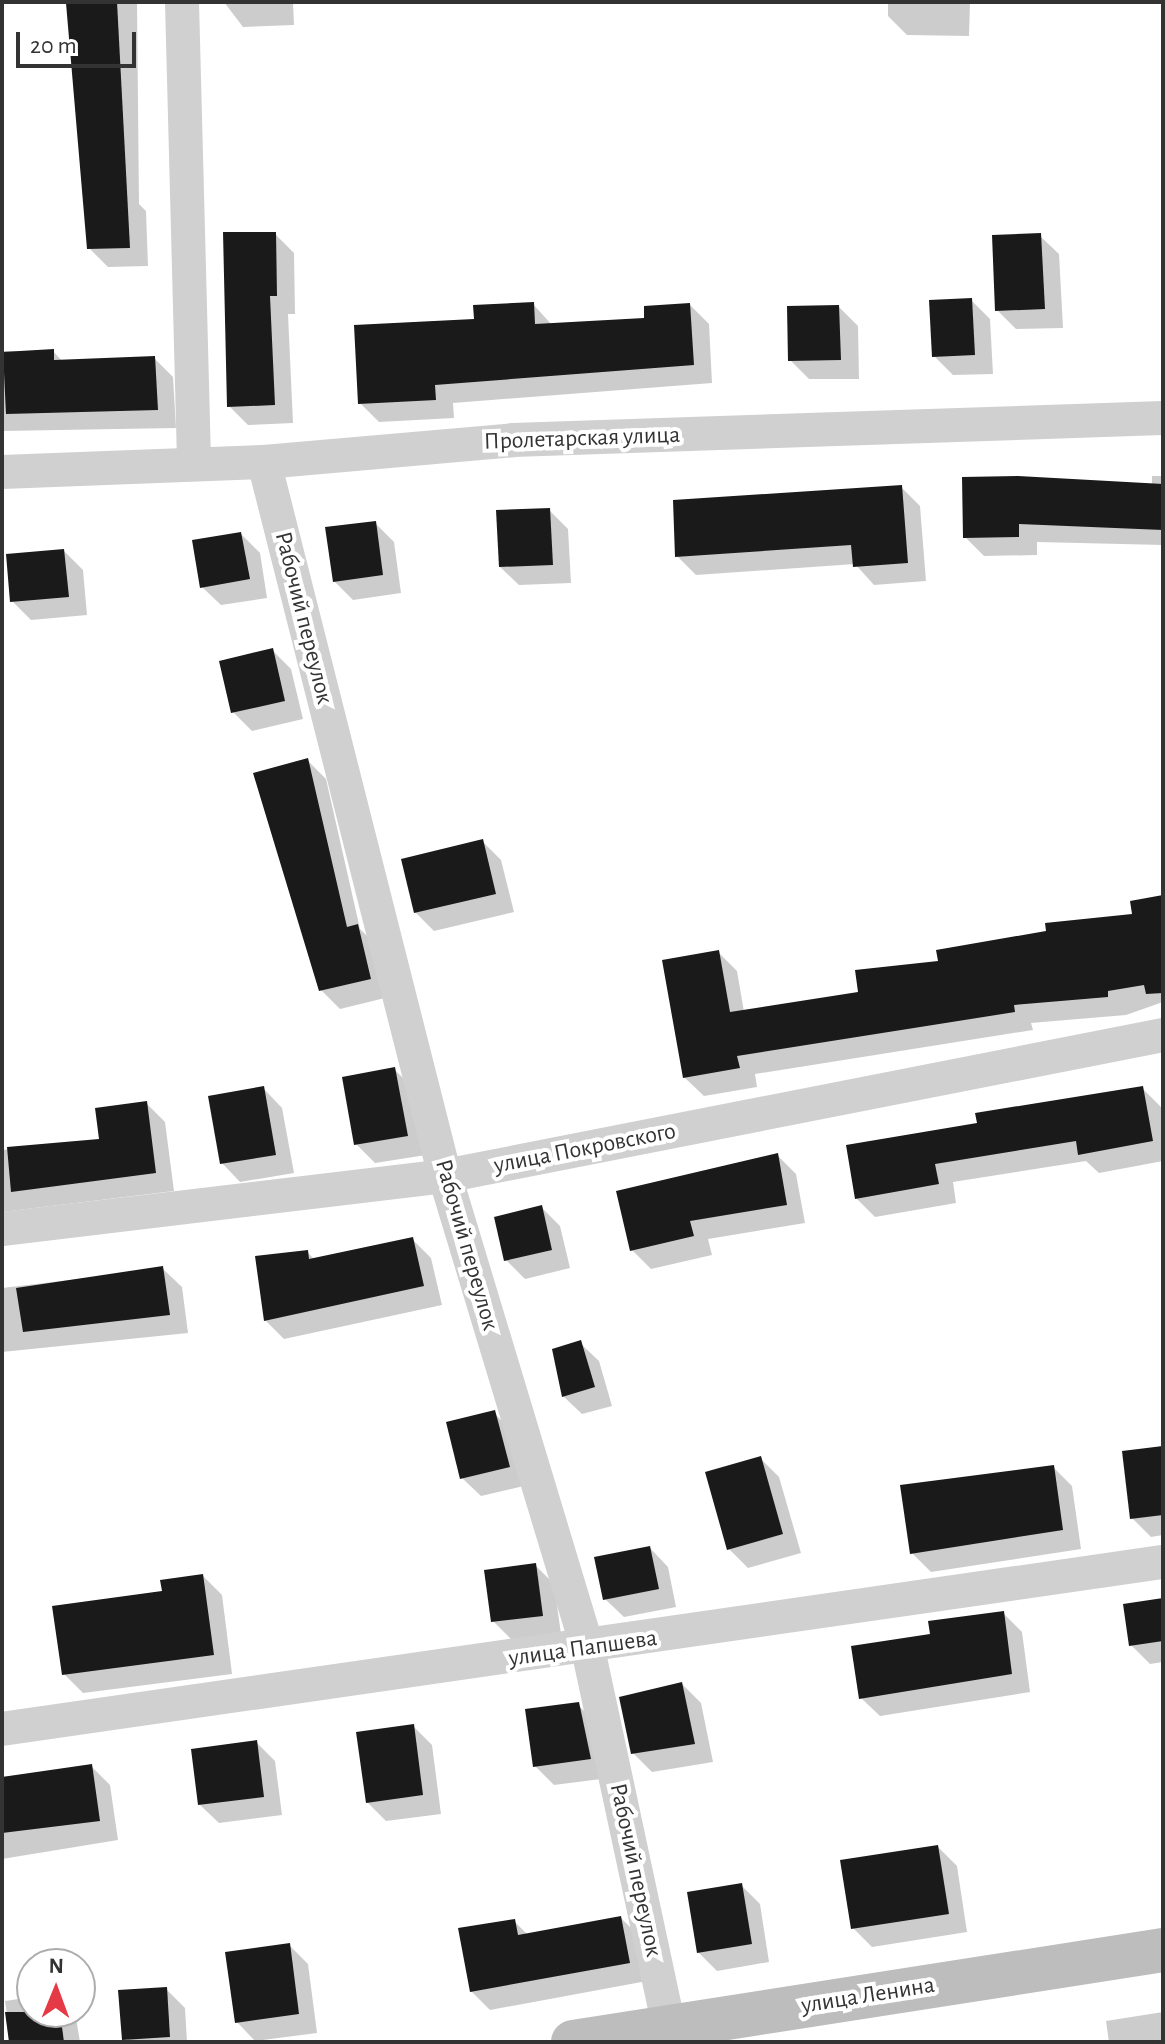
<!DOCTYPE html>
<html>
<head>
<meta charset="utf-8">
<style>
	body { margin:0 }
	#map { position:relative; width:1165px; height:2044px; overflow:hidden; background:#fff; font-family:"Alegreya Sans",sans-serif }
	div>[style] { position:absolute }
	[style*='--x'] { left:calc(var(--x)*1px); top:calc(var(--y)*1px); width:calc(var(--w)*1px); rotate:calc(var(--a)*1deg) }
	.shadow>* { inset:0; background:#0003 }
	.building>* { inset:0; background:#1a1a1a }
	.street>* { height:34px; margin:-17px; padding:0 17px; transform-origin:17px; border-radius:17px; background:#d0d0d0 }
	.secondary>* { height:44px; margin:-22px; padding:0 22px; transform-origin:22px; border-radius:22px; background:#bdbdbd }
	span { translate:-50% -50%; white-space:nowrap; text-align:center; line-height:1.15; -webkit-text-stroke:8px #fff; paint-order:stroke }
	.street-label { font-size:24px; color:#333 }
	.frame { position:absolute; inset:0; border:4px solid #333; pointer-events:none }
	.north { position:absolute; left:16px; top:1948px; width:80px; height:80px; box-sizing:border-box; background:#fff; border:2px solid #adadad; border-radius:50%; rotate:1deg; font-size:22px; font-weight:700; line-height:32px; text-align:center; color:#333 }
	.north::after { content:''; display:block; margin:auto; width:28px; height:36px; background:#e63946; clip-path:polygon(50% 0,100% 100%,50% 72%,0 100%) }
	.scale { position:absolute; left:16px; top:32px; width:120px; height:36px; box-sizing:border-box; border:4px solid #333; border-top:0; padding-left:10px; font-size:24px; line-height:28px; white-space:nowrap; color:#333; -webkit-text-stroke:6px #fff; paint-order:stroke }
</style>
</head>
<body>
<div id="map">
	<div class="shadow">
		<i style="clip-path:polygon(71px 2px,137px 2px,139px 204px,146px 211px,148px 266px,108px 267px,89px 248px)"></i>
		<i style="clip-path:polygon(224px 2px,293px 2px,294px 25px,243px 27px)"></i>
		<i style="clip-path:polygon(888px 2px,970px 2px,969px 36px,907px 35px,888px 16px)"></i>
		<i style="clip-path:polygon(275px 234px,294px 253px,295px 314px,288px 314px,293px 423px,248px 425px,229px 406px)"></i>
		<i style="clip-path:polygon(1040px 236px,1059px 254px,1063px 328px,1016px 329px,997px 310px)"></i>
		<i style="clip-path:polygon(971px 300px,990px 319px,993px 374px,953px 375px,934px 356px)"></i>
		<i style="clip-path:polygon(533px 304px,552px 325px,647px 319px,690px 305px,709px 324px,712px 383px,453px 403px,454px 418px,379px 422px,360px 403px,476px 321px)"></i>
		<i style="clip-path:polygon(839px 307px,858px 326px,859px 379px,809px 379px,790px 360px)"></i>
		<i style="clip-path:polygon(2px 351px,53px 351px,63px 362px,154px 358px,173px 377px,176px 428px,2px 431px)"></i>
		<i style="clip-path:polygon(1152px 476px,1163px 476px,1163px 545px,1037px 542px,1037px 555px,984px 556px,965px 537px,1152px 486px)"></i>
		<i style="clip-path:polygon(901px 487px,920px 506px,926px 581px,874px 585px,855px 564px,696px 575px,677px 556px)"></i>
		<i style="clip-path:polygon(549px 510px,568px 529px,571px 583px,519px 585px,500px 567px)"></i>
		<i style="clip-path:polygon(375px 523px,394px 542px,401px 593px,353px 600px,334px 581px)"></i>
		<i style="clip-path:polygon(241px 534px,260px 553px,267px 598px,221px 605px,202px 587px)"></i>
		<i style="clip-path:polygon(64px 551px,83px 570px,87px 615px,31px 620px,12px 601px)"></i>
		<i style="clip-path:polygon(272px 650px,291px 669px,303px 719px,252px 731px,233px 712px)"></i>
		<i style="clip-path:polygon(307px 760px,326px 779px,360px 929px,377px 946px,389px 997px,340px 1009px,321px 990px)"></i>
		<i style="clip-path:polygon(483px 842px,501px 860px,514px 912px,434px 931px,415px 912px)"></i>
		<i style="clip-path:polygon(1163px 897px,1163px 1002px,1126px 1015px,1031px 1023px,1033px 1030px,755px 1074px,757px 1087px,704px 1096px,685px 1078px,718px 952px,737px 971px,744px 1012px,860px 994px,940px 963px,1134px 916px)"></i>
		<i style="clip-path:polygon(395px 1070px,414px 1089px,426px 1155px,375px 1163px,356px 1144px)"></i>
		<i style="clip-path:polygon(1142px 1088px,1161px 1107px,1163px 1161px,1099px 1173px,1086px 1161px,953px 1182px,956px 1203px,875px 1217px,856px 1198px,979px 1124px)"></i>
		<i style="clip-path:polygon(264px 1089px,282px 1108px,294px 1173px,240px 1182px,222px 1163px)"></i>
		<i style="clip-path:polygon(146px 1103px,165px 1122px,174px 1191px,2px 1212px,2px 1150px,101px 1141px)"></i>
		<i style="clip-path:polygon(777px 1155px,796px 1174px,805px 1223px,708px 1239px,712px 1255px,651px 1269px,632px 1250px)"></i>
		<i style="clip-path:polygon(541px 1207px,560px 1226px,570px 1268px,525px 1279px,506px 1260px)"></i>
		<i style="clip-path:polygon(412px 1239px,431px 1258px,442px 1305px,284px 1339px,265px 1320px,307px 1252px,315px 1260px)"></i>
		<i style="clip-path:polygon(163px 1269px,182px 1287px,188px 1333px,2px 1352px,2px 1288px)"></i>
		<i style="clip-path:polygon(580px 1343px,599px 1361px,612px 1406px,582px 1414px,563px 1396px)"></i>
		<i style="clip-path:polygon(494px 1413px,513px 1432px,528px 1485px,481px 1496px,462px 1478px)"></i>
		<i style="clip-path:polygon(1163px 1446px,1163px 1535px,1151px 1537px,1132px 1518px,1124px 1453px)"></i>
		<i style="clip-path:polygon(760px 1458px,779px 1477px,801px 1553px,748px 1568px,729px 1549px)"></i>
		<i style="clip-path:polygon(1053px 1467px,1072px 1486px,1081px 1549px,931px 1572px,912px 1553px)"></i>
		<i style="clip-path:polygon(650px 1548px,668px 1567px,676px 1607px,624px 1617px,605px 1599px)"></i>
		<i style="clip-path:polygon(535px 1565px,554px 1584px,561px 1634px,512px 1640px,493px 1621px)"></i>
		<i style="clip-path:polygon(203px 1576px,222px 1595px,232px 1674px,83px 1693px,64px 1674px)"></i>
		<i style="clip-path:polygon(1163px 1600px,1163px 1662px,1150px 1664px,1131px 1645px)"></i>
		<i style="clip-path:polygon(1003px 1613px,1022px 1632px,1030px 1692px,880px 1716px,861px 1698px,932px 1635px)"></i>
		<i style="clip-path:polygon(682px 1684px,701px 1703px,713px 1762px,652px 1772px,633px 1753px)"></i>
		<i style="clip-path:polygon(578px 1705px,597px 1724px,609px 1778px,554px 1785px,535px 1766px)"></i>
		<i style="clip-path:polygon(413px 1726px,432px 1745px,441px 1814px,386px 1821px,367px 1802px)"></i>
		<i style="clip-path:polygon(256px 1742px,275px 1761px,282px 1815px,219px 1823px,200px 1805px)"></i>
		<i style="clip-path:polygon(91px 1766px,110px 1785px,118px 1840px,2px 1859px,2px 1777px)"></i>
		<i style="clip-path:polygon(938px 1847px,957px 1866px,967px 1932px,872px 1947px,853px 1928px)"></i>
		<i style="clip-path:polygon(741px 1885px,760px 1904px,769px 1962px,717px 1971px,698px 1952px)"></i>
		<i style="clip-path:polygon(621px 1918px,640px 1937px,647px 1981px,490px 2010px,471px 1991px,514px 1921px,528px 1935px)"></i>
		<i style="clip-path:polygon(289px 1945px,308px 1964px,317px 2033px,255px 2041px,237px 2022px)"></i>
		<i style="clip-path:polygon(166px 1989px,185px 2008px,187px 2042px,126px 2042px)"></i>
		<i style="clip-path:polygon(32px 1997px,32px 2012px,75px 2012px,80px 2042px,11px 2042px,5px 2001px)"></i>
		<i style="clip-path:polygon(1163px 2012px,1163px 2042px,1109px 2042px,1106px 2021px)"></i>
	</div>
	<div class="building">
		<i style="clip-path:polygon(117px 2px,130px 248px,87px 249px,66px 3px)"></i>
		<i style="clip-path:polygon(223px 232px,276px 232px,277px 296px,270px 296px,275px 405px,227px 407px)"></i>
		<i style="clip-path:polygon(1041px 233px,1045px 309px,995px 311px,992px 235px)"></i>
		<i style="clip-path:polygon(972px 298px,975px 355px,932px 357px,929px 300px)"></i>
		<i style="clip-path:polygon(534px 302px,535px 324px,644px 318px,644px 306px,690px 303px,694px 365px,435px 385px,436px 400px,358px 404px,354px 325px,474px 319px,473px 305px)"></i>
		<i style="clip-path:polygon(839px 305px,841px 360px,788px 361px,787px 306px)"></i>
		<i style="clip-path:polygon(54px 349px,54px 360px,155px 356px,158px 410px,6px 414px,3px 352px)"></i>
		<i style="clip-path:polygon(1018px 476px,1163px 484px,1163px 530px,1019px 524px,1019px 537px,963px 538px,962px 477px)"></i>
		<i style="clip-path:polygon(902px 485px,908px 563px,853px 567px,851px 545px,675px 557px,673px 500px)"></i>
		<i style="clip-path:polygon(550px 508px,553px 565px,499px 567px,496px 510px)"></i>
		<i style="clip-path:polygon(376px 521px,383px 575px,333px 582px,325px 527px)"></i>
		<i style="clip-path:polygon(241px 532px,250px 579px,200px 588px,192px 540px)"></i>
		<i style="clip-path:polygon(64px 549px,69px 597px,10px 602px,6px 554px)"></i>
		<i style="clip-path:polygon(273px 648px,285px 701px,231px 713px,219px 661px)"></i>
		<i style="clip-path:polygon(308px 758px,347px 927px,358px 924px,371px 979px,319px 991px,253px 773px)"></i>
		<i style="clip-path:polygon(483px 839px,496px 894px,414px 913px,401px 859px)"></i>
		<i style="clip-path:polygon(1163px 895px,1163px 993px,1146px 994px,1144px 985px,1108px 991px,1108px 997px,1014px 1005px,1015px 1012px,737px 1056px,740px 1068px,683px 1078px,662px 960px,719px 950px,730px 1012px,858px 992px,855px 970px,938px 961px,936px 950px,1046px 931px,1045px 923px,1132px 914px,1130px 901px)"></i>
		<i style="clip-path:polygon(395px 1067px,408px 1136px,354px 1145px,342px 1077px)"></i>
		<i style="clip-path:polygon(264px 1086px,276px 1155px,220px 1164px,208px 1096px)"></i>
		<i style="clip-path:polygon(1143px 1086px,1153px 1141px,1078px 1155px,1076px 1141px,935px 1164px,939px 1184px,855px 1199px,846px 1145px,977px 1123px,975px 1113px)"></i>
		<i style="clip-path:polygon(147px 1101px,156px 1173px,11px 1192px,7px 1147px,99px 1139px,95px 1108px)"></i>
		<i style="clip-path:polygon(778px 1153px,787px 1205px,690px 1221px,694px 1236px,630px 1251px,616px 1191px)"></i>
		<i style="clip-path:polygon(542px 1205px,552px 1250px,504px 1261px,494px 1217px)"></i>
		<i style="clip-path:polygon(413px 1237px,424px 1286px,264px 1321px,255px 1256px,308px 1250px,309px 1259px)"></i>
		<i style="clip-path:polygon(163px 1266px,170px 1315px,23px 1332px,16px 1288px)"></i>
		<i style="clip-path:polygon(581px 1340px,595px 1387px,562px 1397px,552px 1349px)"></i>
		<i style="clip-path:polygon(495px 1410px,510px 1467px,460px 1479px,446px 1422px)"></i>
		<i style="clip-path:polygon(1163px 1446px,1163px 1515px,1130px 1519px,1122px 1451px)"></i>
		<i style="clip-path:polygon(761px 1456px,783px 1534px,727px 1550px,705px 1472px)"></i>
		<i style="clip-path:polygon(1054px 1465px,1063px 1530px,910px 1554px,900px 1485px)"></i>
		<i style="clip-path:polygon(650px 1546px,659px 1589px,603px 1600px,594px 1557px)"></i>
		<i style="clip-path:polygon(536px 1563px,543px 1616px,491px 1622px,484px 1570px)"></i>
		<i style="clip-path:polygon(203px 1574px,214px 1655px,62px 1675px,52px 1606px,162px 1591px,160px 1580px)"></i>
		<i style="clip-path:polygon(1163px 1598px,1163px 1641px,1129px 1646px,1123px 1604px)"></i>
		<i style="clip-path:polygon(1004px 1611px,1012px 1674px,859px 1699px,851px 1646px,930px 1634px,928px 1621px)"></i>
		<i style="clip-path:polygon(682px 1682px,695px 1744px,631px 1754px,619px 1697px)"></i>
		<i style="clip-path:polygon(579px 1702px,591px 1759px,533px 1767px,525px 1709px)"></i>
		<i style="clip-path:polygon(414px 1724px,423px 1795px,366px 1803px,356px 1732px)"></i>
		<i style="clip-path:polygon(257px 1740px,264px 1797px,198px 1805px,191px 1749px)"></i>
		<i style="clip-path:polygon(92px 1764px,100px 1821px,2px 1833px,2px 1777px)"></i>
		<i style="clip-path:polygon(938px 1845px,949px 1914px,851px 1929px,840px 1860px)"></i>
		<i style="clip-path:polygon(742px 1883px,752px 1944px,697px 1953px,687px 1892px)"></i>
		<i style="clip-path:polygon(621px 1916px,630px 1963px,470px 1992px,458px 1928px,515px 1919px,518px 1935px)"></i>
		<i style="clip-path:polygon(290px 1943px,299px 2014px,235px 2023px,225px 1952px)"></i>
		<i style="clip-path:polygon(167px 1987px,170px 2037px,122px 2040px,118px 1990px)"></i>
		<i style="clip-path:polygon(5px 2012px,60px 2012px,64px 2042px,9px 2042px)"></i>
	</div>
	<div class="street">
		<i style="--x:182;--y:2;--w:459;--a:88.5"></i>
		<i style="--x:264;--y:462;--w:737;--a:75.78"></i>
		<i style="--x:445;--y:1176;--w:494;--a:73.2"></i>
		<i style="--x:588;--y:1649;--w:387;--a:77.9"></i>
		<i style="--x:2;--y:472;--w:262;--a:-2.2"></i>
		<i style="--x:264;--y:462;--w:250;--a:-5"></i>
		<i style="--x:513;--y:440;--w:650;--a:-1.94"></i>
		<i style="--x:2;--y:1229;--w:446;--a:-6.8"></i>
		<i style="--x:445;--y:1176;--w:732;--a:-11.11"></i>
		<i style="--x:2;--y:1729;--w:1173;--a:-8.19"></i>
	</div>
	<div class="secondary">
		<i style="--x:573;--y:2042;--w:597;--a:-8.86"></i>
	</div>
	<div class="street-label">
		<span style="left:582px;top:439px;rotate:-2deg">Пролетарская улица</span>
		<span style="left:303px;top:618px;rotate:76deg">Рабочий переулок</span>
		<span style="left:585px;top:1149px;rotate:-11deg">улица Покровского</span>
		<span style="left:466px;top:1245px;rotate:74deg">Рабочий переулок</span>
		<span style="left:583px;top:1649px;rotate:-8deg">улица Папшева</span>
		<span style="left:635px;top:1870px;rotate:78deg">Рабочий переулок</span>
		<span style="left:868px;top:1996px;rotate:-9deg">улица Ленина</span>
	</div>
	<div class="frame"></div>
	<div class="north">N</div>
	<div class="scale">20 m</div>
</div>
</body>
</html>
